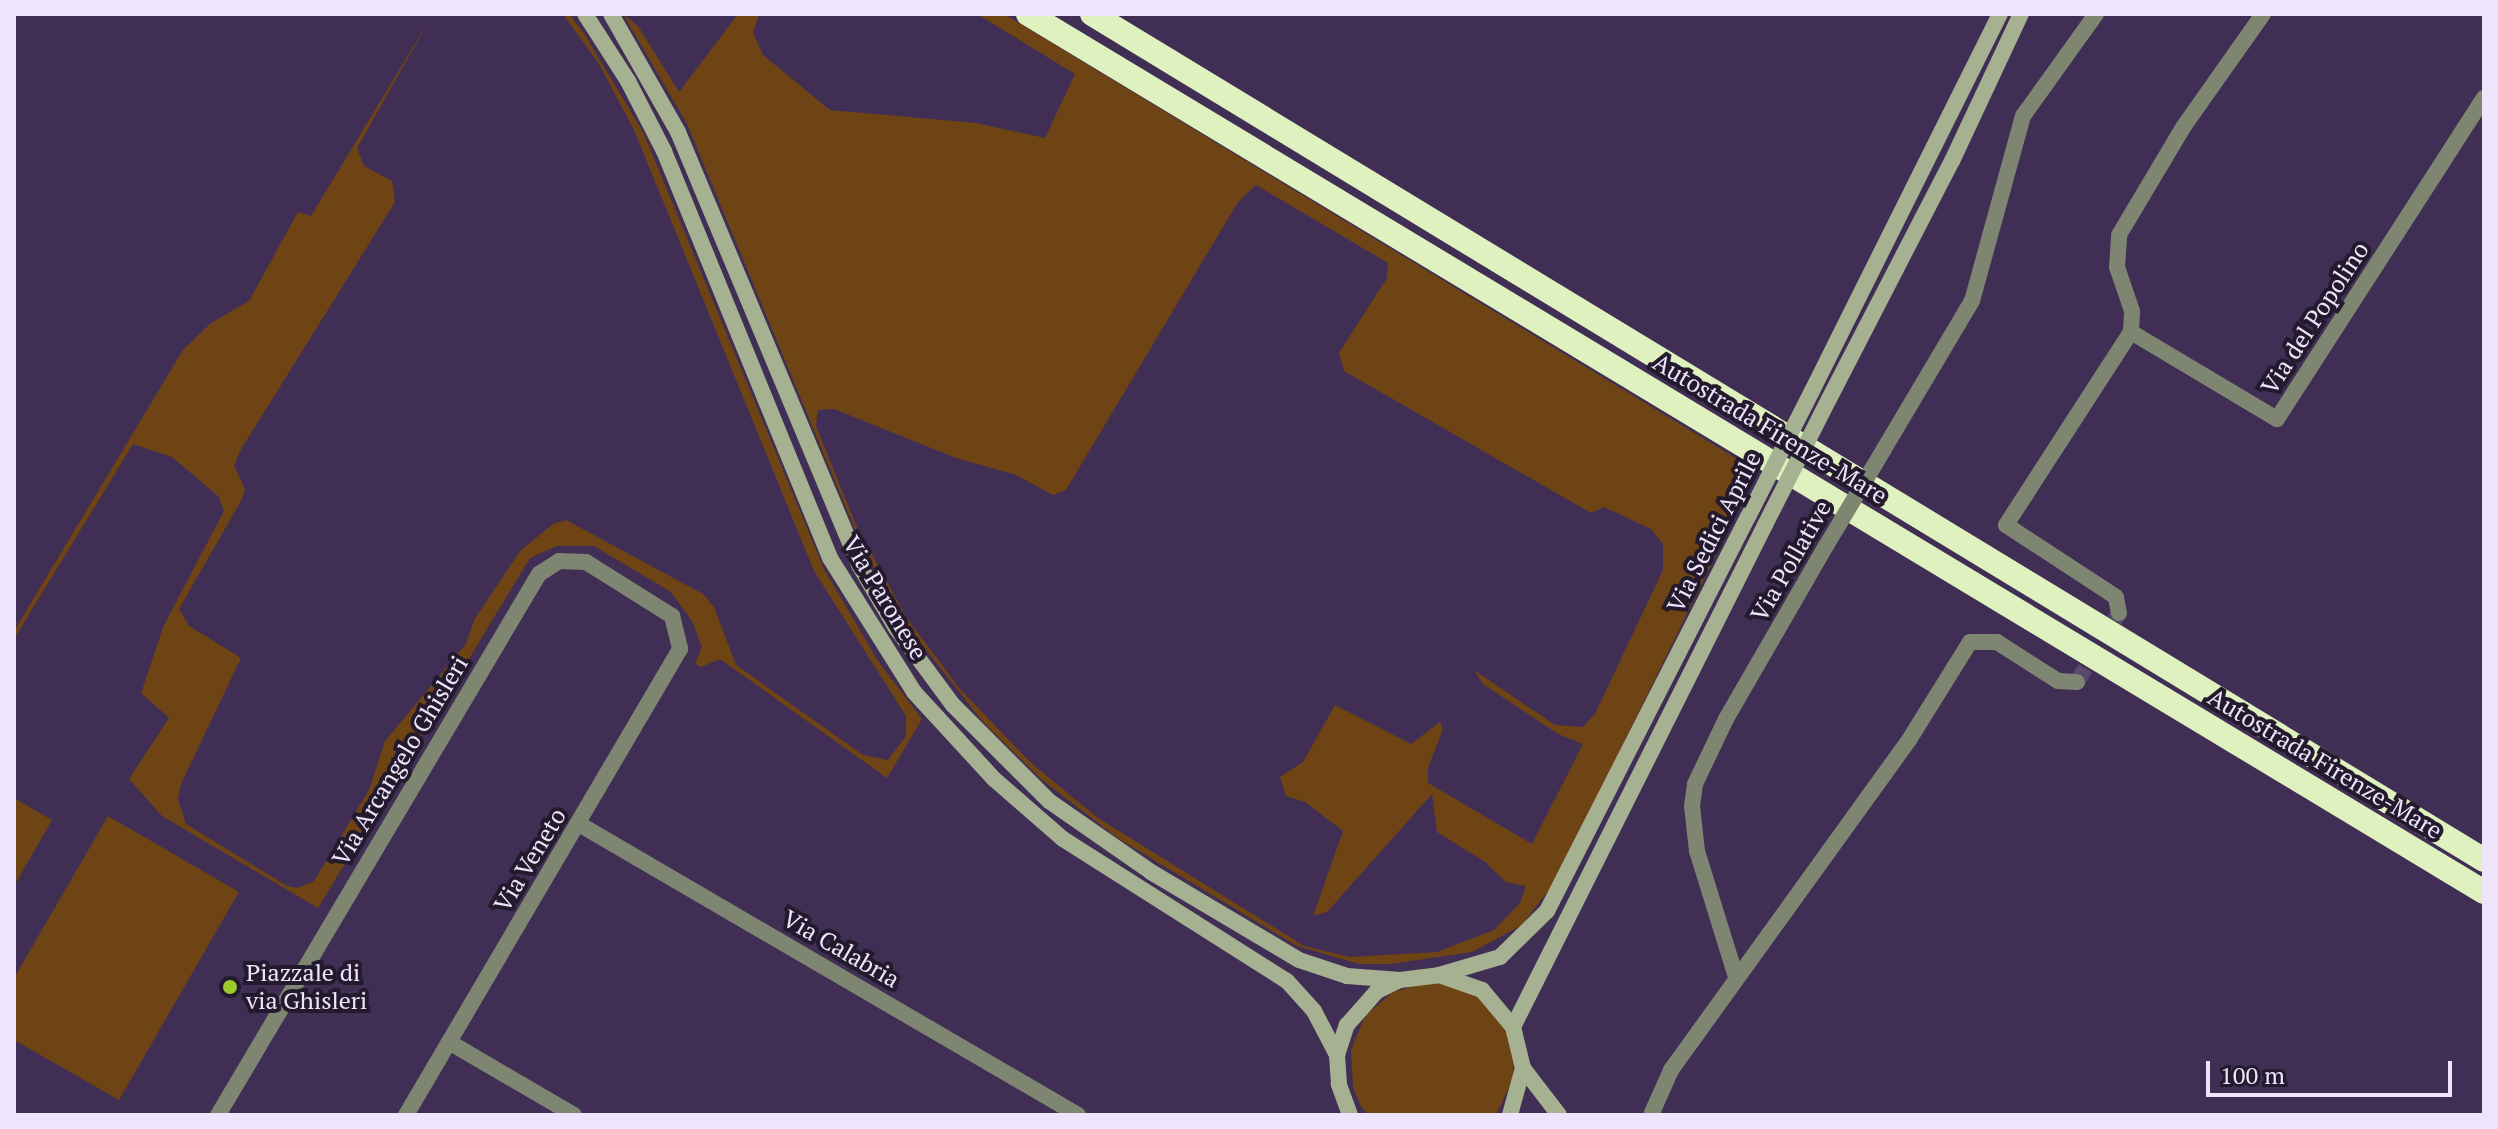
<!DOCTYPE html>
<html>
<head>
<meta charset="utf-8">
<style>
	body { margin:0 }
	#map { position:relative; width:2498px; height:1129px; overflow:hidden; background:#402e55; font-family:"PT Serif",serif }
	div>[style] { position:absolute }
	[style*='--x'] { left:calc(var(--x)*1px); top:calc(var(--y)*1px); width:calc(var(--w)*1px); rotate:calc(var(--a)*1deg) }
	.green>* { inset:0; background:#6e4415 }
	.street-tunnel>* { height:16px; margin-top:-8px; transform-origin:0; background:repeating-linear-gradient(90deg,#5a496e 0 16px,transparent 0 24px) }
	.street>* { height:16px; margin:-8px; padding:0 8px; transform-origin:8px; border-radius:8px; background:#7e8672 }
	.secondary>* { height:16px; margin:-8px; padding:0 8px; transform-origin:8px; border-radius:8px; background:#a5b191 }
	.highway>* { height:24px; margin:-12px; padding:0 12px; transform-origin:12px; border-radius:12px; background:#dff1bf }
	.street-bridge>* { height:16px; margin:-8px; padding:0 8px; transform-origin:8px; border-radius:8px; background:#7e8672 }
	.secondary-bridge>* { height:16px; margin:-8px; padding:0 8px; transform-origin:8px; border-radius:8px; background:#a5b191 }
	.dots>* { width:22px; height:22px; translate:-50% -50%; box-sizing:border-box; border:4px solid #231b2d; border-radius:50% }
	span { translate:-50% -50%; white-space:nowrap; text-align:center; line-height:1.15; -webkit-text-stroke:8px #231b2d; paint-order:stroke }
	.street-label { font-size:24px; color:#eee4fc }
	.poi-label { font-size:24px; color:#eee4fc }
	.left { translate:0 -50%; text-align:left }
	.frame { position:absolute; inset:0; border:16px solid #eee4fc; pointer-events:none }
	.scale { position:absolute; left:2206px; top:1061px; width:246px; height:36px; box-sizing:border-box; border:4px solid #eee4fc; border-top:0; padding-left:10px; font-size:24px; line-height:28px; white-space:nowrap; color:#eee4fc; -webkit-text-stroke:6px #231b2d; paint-order:stroke }
</style>
</head>
<body>
<div id="map">
	<div class="green">
		<i style="clip-path:polygon(433px 14px,357px 148px,364px 166px,392px 181px,395px 202px,240px 451px,234px 466px,245px 489px,242px 499px,179px 609px,189px 626px,241px 658px,181px 784px,178px 799px,186px 824px,287px 886px,298px 888px,314px 881px,369px 790px,385px 741px,466px 644px,474px 620px,520px 551px,553px 524px,566px 520px,703px 594px,714px 607px,736px 665px,863px 755px,888px 760px,906px 736px,906px 716px,814px 571px,634px 130px,599px 64px,563px 14px,569px 14px,585px 35px,643px 132px,824px 569px,878px 661px,922px 719px,887px 778px,720px 659px,701px 667px,695px 664px,702px 647px,692px 621px,671px 592px,594px 546px,557px 546px,530px 558px,318px 908px,162px 816px,129px 779px,169px 718px,141px 693px,164px 625px,224px 511px,219px 497px,172px 457px,133px 444px,14px 639px,14px 631px,183px 350px,211px 323px,249px 301px,298px 212px,311px 216px)"></i>
		<i style="clip-path:polygon(evenodd,623px 14px,638px 26px,679px 92px,738px 14px,759px 14px,753px 33px,763px 55px,830px 110px,976px 123px,1045px 138px,1075px 74px,977px 14px,1004px 14px,1757px 471px,1557px 879px,1522px 925px,1472px 952px,1390px 964px,1359px 964px,1297px 946px,1119px 839px,1042px 780px,982px 721px,912px 632px,864px 551px,687px 124px,623px 14px,1256px 185px,1388px 263px,1387px 278px,1339px 353px,1344px 371px,1591px 513px,1604px 507px,1651px 529px,1663px 544px,1663px 570px,1595px 714px,1583px 727px,1555px 725px,1474px 670px,1483px 684px,1558px 734px,1583px 744px,1532px 844px,1428px 783px,1428px 768px,1443px 729px,1440px 722px,1411px 744px,1335px 705px,1303px 762px,1280px 777px,1286px 796px,1305px 802px,1343px 831px,1313px 916px,1327px 912px,1432px 794px,1437px 832px,1485px 862px,1506px 882px,1526px 886px,1520px 903px,1494px 930px,1437px 952px,1350px 957px,1304px 946px,1098px 818px,1030px 762px,960px 689px,906px 617px,856px 525px,816px 426px,818px 410px,834px 409px,956px 458px,1016px 475px,1053px 495px,1066px 490px,1238px 202px,1256px 185px)"></i>
		<i style="clip-path:polygon(14px 798px,52px 820px,14px 886px)"></i>
		<i style="clip-path:polygon(108px 816px,239px 892px,119px 1100px,14px 1040px,14px 978px)"></i>
		<i style="clip-path:polygon(1429px 982px,1448px 984px,1482px 999px,1505px 1028px,1514px 1063px,1512px 1081px,1496px 1115px,1368px 1115px,1360px 1105px,1353px 1087px,1351px 1050px,1365px 1016px,1393px 992px)"></i>
	</div>
	<div class="street-tunnel">
		<i style="--x:2077;--y:682;--w:81;--a:-58.7"></i>
	</div>
	<div class="street">
		<i style="--x:2131;--y:332;--w:170;--a:30.8"></i>
		<i style="--x:2277;--y:419;--w:382;--a:-57.2"></i>
		<i style="--x:1884;--y:449;--w:172;--a:-59.3"></i>
		<i style="--x:1972;--y:301;--w:192;--a:-74.6"></i>
		<i style="--x:2023;--y:116;--w:125;--a:-54.4"></i>
		<i style="--x:2119;--y:613;--w:16;--a:-101"></i>
		<i style="--x:2116;--y:597;--w:131;--a:-146.8"></i>
		<i style="--x:2006;--y:525;--w:230;--a:-57.1"></i>
		<i style="--x:2131;--y:332;--w:21;--a:-87"></i>
		<i style="--x:2132;--y:311;--w:46;--a:-108.8"></i>
		<i style="--x:2117;--y:267;--w:32;--a:-86"></i>
		<i style="--x:2119;--y:235;--w:127;--a:-59.2"></i>
		<i style="--x:2184;--y:126;--w:137;--a:-54.8"></i>
		<i style="--x:579;--y:824;--w:578;--a:30.25"></i>
		<i style="--x:1736;--y:977;--w:132;--a:-107.2"></i>
		<i style="--x:1697;--y:851;--w:45;--a:-96.3"></i>
		<i style="--x:1692;--y:806;--w:22;--a:-82"></i>
		<i style="--x:1695;--y:784;--w:72;--a:-64.5"></i>
		<i style="--x:1726;--y:719;--w:200;--a:-60"></i>
		<i style="--x:449;--y:1042;--w:145;--a:30.3"></i>
		<i style="--x:218;--y:1115;--w:629;--a:-59.32"></i>
		<i style="--x:539;--y:574;--w:24;--a:-33"></i>
		<i style="--x:559;--y:561;--w:27;--a:2"></i>
		<i style="--x:586;--y:562;--w:102;--a:32.1"></i>
		<i style="--x:672;--y:616;--w:34;--a:76"></i>
		<i style="--x:680;--y:649;--w:541;--a:120.45"></i>
		<i style="--x:1651;--y:1115;--w:49;--a:-66"></i>
		<i style="--x:1671;--y:1070;--w:407;--a:-54.2"></i>
		<i style="--x:1909;--y:740;--w:115;--a:-58.1"></i>
		<i style="--x:1970;--y:642;--w:27;--a:0"></i>
		<i style="--x:1997;--y:642;--w:72;--a:32.6"></i>
		<i style="--x:2058;--y:681;--w:19;--a:3"></i>
	</div>
	<div class="secondary">
		<i style="--x:585;--y:14;--w:80;--a:57.3"></i>
		<i style="--x:628;--y:81;--w:79;--a:62.8"></i>
		<i style="--x:664;--y:151;--w:440;--a:67.8"></i>
		<i style="--x:830;--y:558;--w:158;--a:57.9"></i>
		<i style="--x:914;--y:692;--w:118;--a:47.4"></i>
		<i style="--x:994;--y:779;--w:91;--a:41"></i>
		<i style="--x:1063;--y:839;--w:265;--a:32.4"></i>
		<i style="--x:1287;--y:981;--w:40;--a:48"></i>
		<i style="--x:1314;--y:1011;--w:50;--a:62.4"></i>
		<i style="--x:611;--y:14;--w:136;--a:60.4"></i>
		<i style="--x:678;--y:132;--w:469;--a:67.3"></i>
		<i style="--x:859;--y:565;--w:73;--a:59.6"></i>
		<i style="--x:896;--y:628;--w:96;--a:53.5"></i>
		<i style="--x:953;--y:705;--w:136;--a:45"></i>
		<i style="--x:1049;--y:801;--w:124;--a:34.8"></i>
		<i style="--x:1151;--y:872;--w:172;--a:30.7"></i>
		<i style="--x:1299;--y:960;--w:51;--a:18.4"></i>
		<i style="--x:1347;--y:976;--w:53;--a:4.3"></i>
		<i style="--x:1812;--y:391;--w:421;--a:-63.5"></i>
		<i style="--x:1829;--y:399;--w:268;--a:-62.7"></i>
		<i style="--x:1952;--y:161;--w:162;--a:-64.9"></i>
		<i style="--x:1439;--y:975;--w:64;--a:-16.4"></i>
		<i style="--x:1500;--y:957;--w:66;--a:-44.4"></i>
		<i style="--x:1547;--y:911;--w:442;--a:-63"></i>
		<i style="--x:1513;--y:1027;--w:562;--a:-63.34"></i>
		<i style="--x:1523;--y:1068;--w:59;--a:52.5"></i>
		<i style="--x:1350;--y:1115;--w:33;--a:-110"></i>
		<i style="--x:1339;--y:1084;--w:29;--a:-94"></i>
		<i style="--x:1337;--y:1055;--w:32;--a:-72"></i>
		<i style="--x:1347;--y:1025;--w:45;--a:-48.6"></i>
		<i style="--x:1377;--y:991;--w:25;--a:-26"></i>
		<i style="--x:1400;--y:980;--w:39;--a:-7"></i>
		<i style="--x:1439;--y:975;--w:46;--a:19.2"></i>
		<i style="--x:1482;--y:990;--w:48;--a:50"></i>
		<i style="--x:1513;--y:1027;--w:42;--a:76.3"></i>
		<i style="--x:1523;--y:1068;--w:49;--a:105.5"></i>
	</div>
	<div class="highway">
		<i style="--x:1028;--y:14;--w:1700;--a:31.09"></i>
		<i style="--x:1092;--y:14;--w:1629;--a:31.29"></i>
	</div>
	<div class="street-bridge">
		<i style="--x:1826;--y:546;--w:113;--a:-59.1"></i>
	</div>
	<div class="secondary-bridge">
		<i style="--x:1748;--y:517;--w:141;--a:-63.1"></i>
		<i style="--x:1765;--y:525;--w:141;--a:-63.1"></i>
	</div>
	<div class="dots">
		<i style="left:230px;top:987px;background:#9fca2c"></i>
	</div>
	<div class="street-label">
		<span style="left:2315px;top:318px;rotate:-57deg">Via del Popolino</span>
		<span style="left:1770px;top:429px;rotate:31deg">Autostrada Firenze-Mare</span>
		<span style="left:1714px;top:532px;rotate:-63deg">Via Sedici Aprile</span>
		<span style="left:1791px;top:561px;rotate:-60deg">Via Pollative</span>
		<span style="left:885px;top:598px;rotate:59deg">Via Paronese</span>
		<span style="left:400px;top:761px;rotate:-59deg">Via Arcangelo Ghisleri</span>
		<span style="left:2325px;top:764px;rotate:31deg">Autostrada Firenze-Mare</span>
		<span style="left:530px;top:860px;rotate:-59deg">Via Veneto</span>
		<span style="left:841px;top:949px;rotate:30deg">Via Calabria</span>
	</div>
	<div class="poi-label">
		<span class="left" style="left:246px;top:987px">Piazzale di<br>via Ghisleri</span>
	</div>
	<div class="frame"></div>
	<div class="scale">100 m</div>
</div>
</body>
</html>
